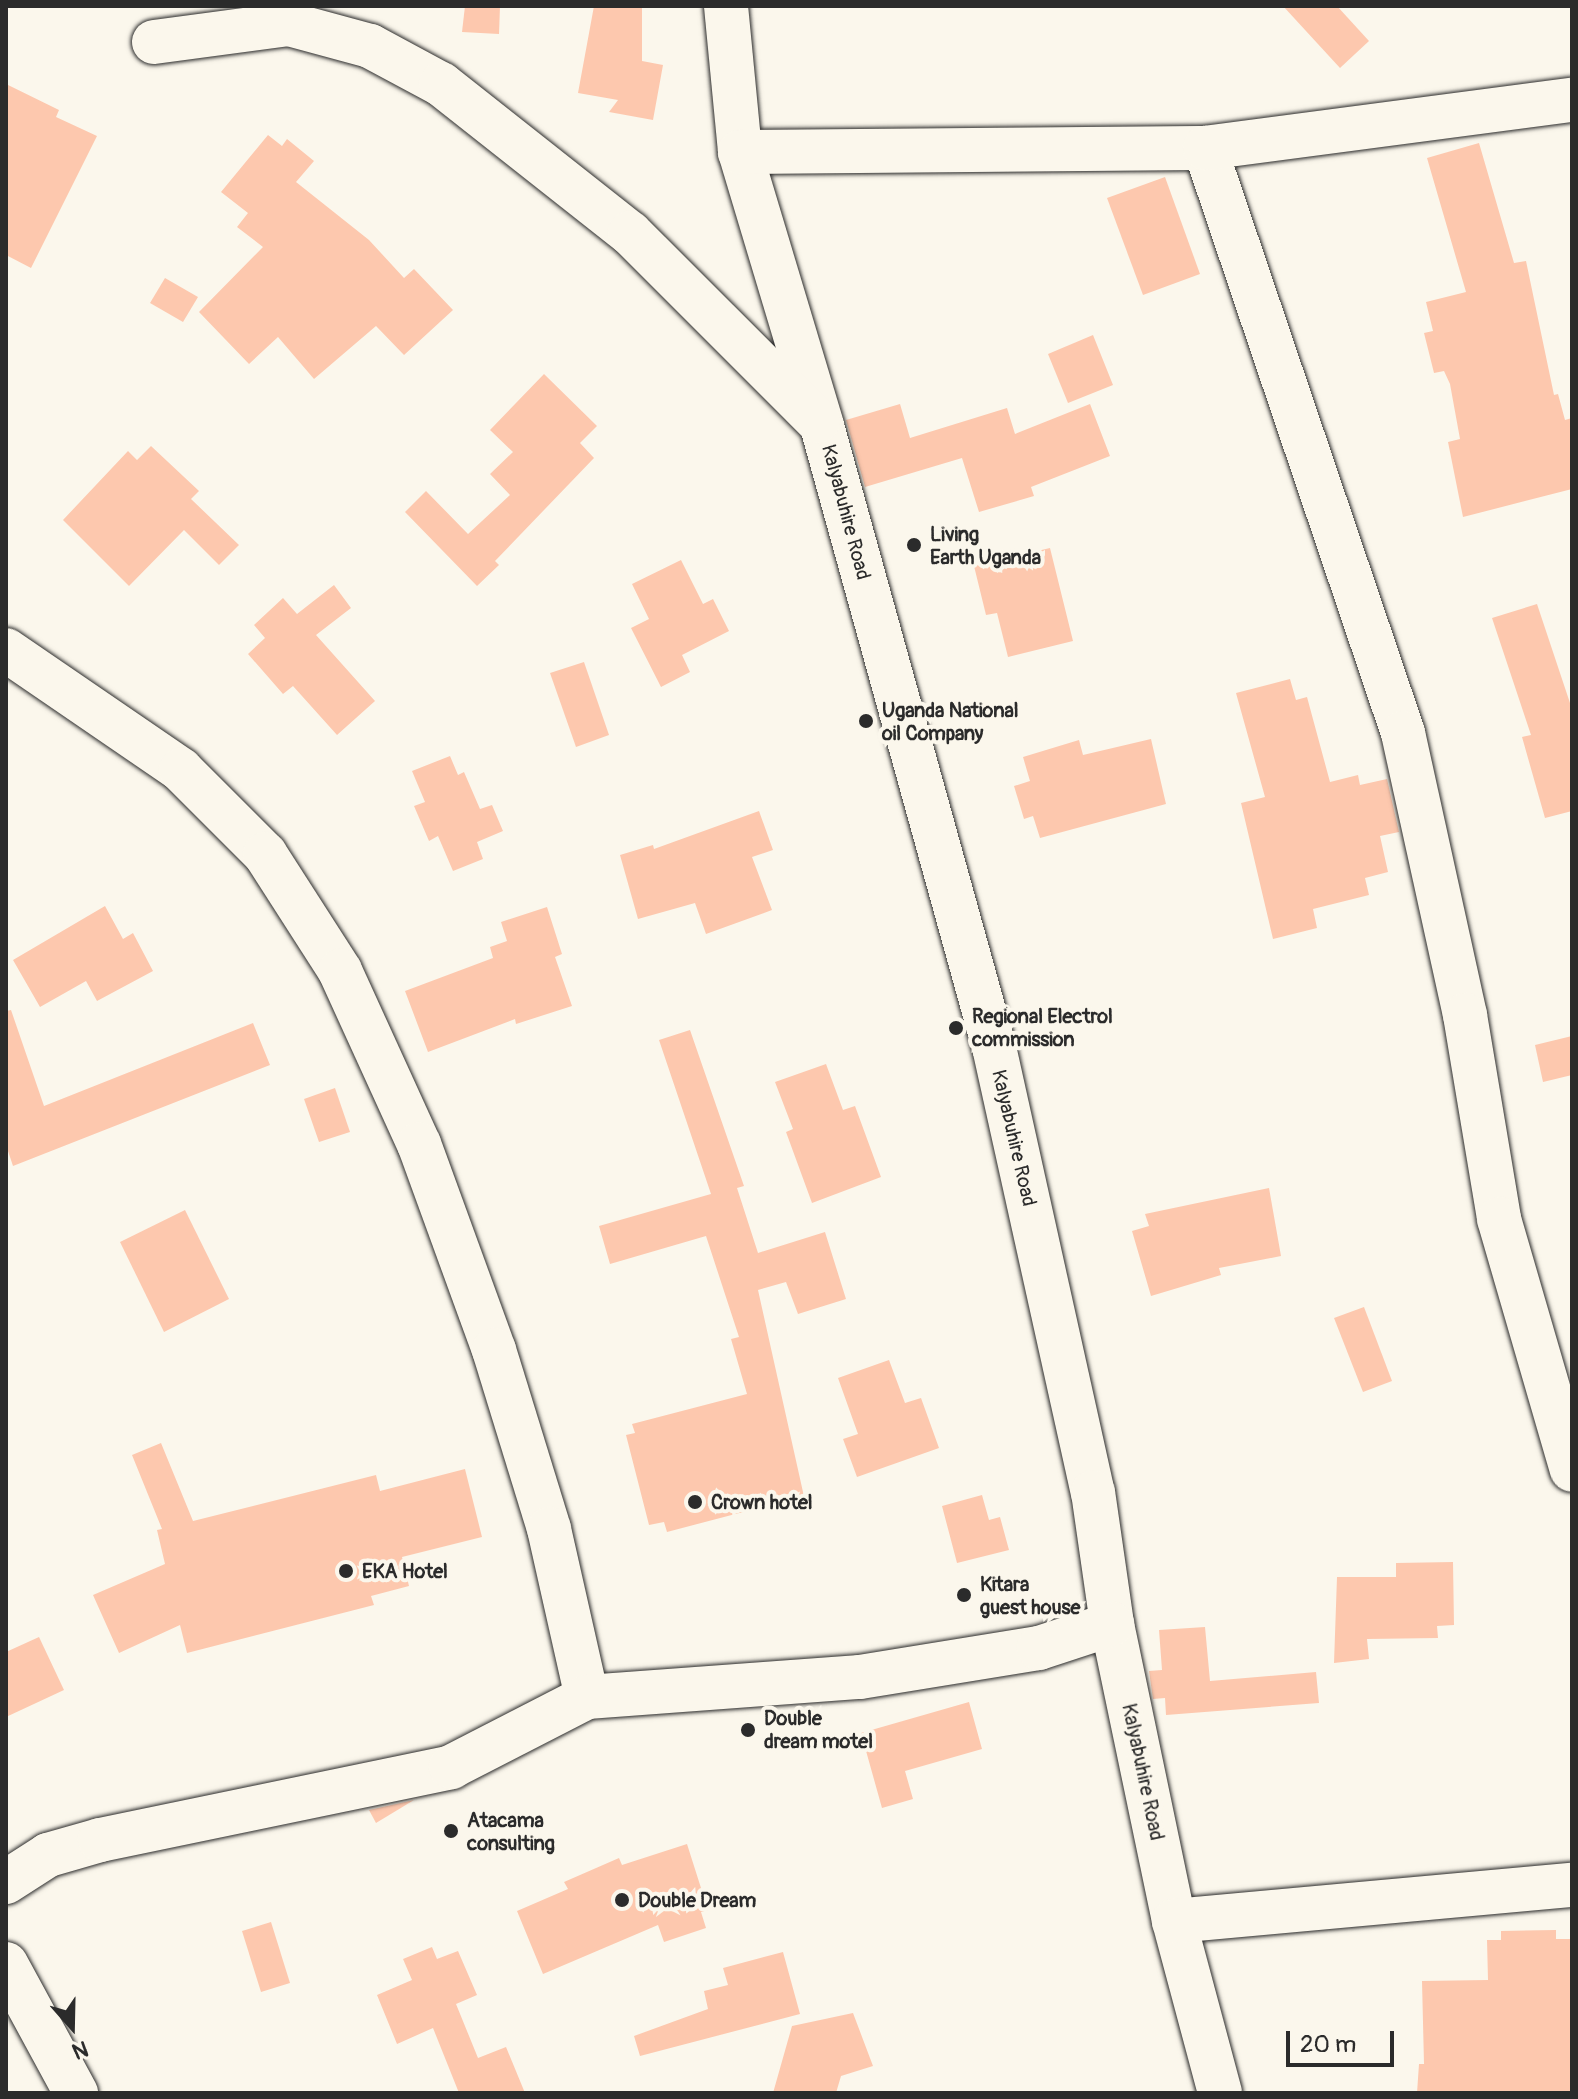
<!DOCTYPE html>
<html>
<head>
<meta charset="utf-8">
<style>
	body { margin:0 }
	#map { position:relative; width:1578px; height:2099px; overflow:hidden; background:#fbf7ec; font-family:Pangolin,sans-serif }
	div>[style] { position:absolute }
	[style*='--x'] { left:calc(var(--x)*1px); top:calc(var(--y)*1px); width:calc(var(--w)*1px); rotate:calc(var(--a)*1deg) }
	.building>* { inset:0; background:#fdc8ae }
	.roads { filter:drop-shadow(0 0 2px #2b2b2b) drop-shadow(0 0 2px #2b2b2b) }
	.minor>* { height:44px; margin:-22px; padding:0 22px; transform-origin:22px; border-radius:22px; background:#fbf7ec }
	.dots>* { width:22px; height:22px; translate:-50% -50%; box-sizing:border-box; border:4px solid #fbf7ec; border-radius:50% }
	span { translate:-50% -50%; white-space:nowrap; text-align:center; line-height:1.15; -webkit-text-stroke:8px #fbf7ec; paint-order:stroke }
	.street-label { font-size:20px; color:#2b2b2b }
	.poi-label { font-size:20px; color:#2b2b2b; font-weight:700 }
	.left { translate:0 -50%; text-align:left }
	.frame { position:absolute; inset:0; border:8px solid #2b2b2b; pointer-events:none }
	.north { position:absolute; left:32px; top:1987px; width:80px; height:80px; -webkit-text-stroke:6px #fbf7ec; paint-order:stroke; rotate:160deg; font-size:22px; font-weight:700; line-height:32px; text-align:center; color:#2b2b2b }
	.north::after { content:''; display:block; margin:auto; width:28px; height:36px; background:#2b2b2b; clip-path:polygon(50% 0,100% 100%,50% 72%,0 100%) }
	.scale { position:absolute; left:1286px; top:2031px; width:108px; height:36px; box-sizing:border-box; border:4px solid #2b2b2b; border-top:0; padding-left:10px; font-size:24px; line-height:28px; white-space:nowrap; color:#2b2b2b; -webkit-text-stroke:6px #fbf7ec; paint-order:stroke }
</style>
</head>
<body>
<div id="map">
	<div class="building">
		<i style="clip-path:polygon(465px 6px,500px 6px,499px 34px,462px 32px)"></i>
		<i style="clip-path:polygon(594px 6px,642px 6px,642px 61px,663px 65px,653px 120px,609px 112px,618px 100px,578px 93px)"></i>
		<i style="clip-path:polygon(1283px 6px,1337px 6px,1369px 41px,1340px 68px)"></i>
		<i style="clip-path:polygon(6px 84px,59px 110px,56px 117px,97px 136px,31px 268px,6px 255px)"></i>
		<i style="clip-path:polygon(268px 135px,282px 146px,287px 139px,314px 161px,296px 182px,369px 240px,404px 278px,414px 269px,453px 310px,404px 355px,376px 326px,314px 379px,278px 337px,249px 364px,199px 312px,263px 247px,237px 227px,248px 213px,221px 192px)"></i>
		<i style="clip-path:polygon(1479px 143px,1514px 263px,1526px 261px,1554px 395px,1558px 394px,1565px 420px,1572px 418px,1572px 489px,1463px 517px,1448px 442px,1460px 439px,1450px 384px,1444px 371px,1434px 373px,1424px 333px,1433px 331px,1426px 302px,1466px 292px,1427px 158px)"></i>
		<i style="clip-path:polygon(1165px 177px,1200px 274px,1143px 295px,1107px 198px)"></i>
		<i style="clip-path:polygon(165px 278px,198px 297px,183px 322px,150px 303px)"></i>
		<i style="clip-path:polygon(1093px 335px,1113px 385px,1068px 403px,1048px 354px)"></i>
		<i style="clip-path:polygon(544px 374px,597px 426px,580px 443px,594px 458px,495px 561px,499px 565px,477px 586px,405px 512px,426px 491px,468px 534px,510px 495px,490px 474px,513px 452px,490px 430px)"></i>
		<i style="clip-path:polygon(900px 404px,910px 438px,1007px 408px,1015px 434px,1090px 404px,1110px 456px,1031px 487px,1034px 496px,979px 512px,962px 458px,865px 487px,846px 420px)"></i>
		<i style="clip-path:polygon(151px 446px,199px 491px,191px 499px,239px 545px,219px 565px,184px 530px,129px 586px,63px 520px,128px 451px,137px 460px)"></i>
		<i style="clip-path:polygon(1050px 548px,1073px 641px,1008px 657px,997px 613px,986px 615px,974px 566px)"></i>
		<i style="clip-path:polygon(681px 560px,703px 604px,713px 599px,729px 631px,682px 655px,690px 672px,661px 687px,631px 628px,649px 619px,632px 584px)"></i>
		<i style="clip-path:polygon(334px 585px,351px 608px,316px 635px,375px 701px,337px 735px,293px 686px,283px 694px,248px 654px,265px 638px,254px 625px,283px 598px,297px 614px)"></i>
		<i style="clip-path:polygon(1537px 604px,1572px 709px,1572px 811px,1545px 818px,1522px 737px,1531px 735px,1492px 618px)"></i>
		<i style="clip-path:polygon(584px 662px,609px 735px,576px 747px,550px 673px)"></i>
		<i style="clip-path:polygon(1290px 679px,1296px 700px,1307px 697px,1330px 782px,1358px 775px,1360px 785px,1387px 779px,1399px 832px,1380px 836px,1388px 872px,1365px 878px,1369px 895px,1313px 909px,1317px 928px,1273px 939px,1241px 803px,1265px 797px,1236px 693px)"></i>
		<i style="clip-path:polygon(1151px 739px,1166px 804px,1040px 838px,1033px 816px,1024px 819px,1014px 786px,1030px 781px,1023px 757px,1079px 740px,1083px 755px)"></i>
		<i style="clip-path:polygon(450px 756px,458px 775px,464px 772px,480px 809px,492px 805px,503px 831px,477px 842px,483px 859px,453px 871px,438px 836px,429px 841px,414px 806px,425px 802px,412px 771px)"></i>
		<i style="clip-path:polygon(759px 811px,773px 850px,752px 857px,772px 910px,706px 934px,695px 903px,638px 919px,620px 855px,653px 845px,654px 849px)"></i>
		<i style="clip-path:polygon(105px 906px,123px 939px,133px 933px,153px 971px,97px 1001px,86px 981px,40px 1007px,13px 960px)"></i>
		<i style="clip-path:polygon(547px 907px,562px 954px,555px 957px,572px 1006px,516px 1024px,515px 1019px,428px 1052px,405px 991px,493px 958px,490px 947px,507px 941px,501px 922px)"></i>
		<i style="clip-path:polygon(11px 1010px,44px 1106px,253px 1023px,270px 1065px,13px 1166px,6px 1145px,6px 1011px)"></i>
		<i style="clip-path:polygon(690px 1030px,744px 1186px,737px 1188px,758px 1253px,825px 1232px,846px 1299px,798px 1314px,786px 1282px,758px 1290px,805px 1501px,778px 1508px,777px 1503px,667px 1532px,664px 1522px,649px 1525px,626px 1435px,635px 1433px,632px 1424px,747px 1394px,731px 1339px,739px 1337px,706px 1236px,610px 1264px,599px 1226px,711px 1194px,659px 1040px)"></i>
		<i style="clip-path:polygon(1572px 1036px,1572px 1075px,1543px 1082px,1535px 1045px)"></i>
		<i style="clip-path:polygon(826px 1064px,843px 1110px,855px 1106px,881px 1177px,812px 1203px,786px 1132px,793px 1129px,775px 1082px)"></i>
		<i style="clip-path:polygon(335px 1088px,350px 1132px,319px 1142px,304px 1099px)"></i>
		<i style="clip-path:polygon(1269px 1188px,1281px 1256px,1219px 1268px,1221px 1275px,1151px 1296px,1132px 1231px,1149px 1226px,1145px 1214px)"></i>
		<i style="clip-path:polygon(185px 1210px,229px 1299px,164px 1332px,120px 1242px)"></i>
		<i style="clip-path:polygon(1364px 1307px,1392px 1381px,1363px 1392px,1334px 1318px)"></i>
		<i style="clip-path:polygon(889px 1360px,905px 1403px,921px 1398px,939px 1448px,857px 1477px,843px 1439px,858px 1434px,838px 1378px)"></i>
		<i style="clip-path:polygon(161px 1443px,193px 1521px,376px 1475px,380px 1491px,465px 1469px,482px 1537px,402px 1557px,409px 1586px,371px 1596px,374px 1605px,187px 1653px,180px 1625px,119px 1653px,93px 1595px,165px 1564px,157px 1530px,162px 1529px,132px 1455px)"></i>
		<i style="clip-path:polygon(982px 1495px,989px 1520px,1000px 1517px,1009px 1550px,957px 1563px,942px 1506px)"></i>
		<i style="clip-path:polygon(1453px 1562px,1454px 1625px,1437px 1626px,1438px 1638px,1367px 1639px,1369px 1659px,1334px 1663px,1337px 1577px,1396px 1577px,1396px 1563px)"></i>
		<i style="clip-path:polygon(1205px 1627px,1210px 1681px,1316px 1672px,1319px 1703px,1166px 1715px,1165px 1698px,1153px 1699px,1149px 1671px,1162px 1670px,1159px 1630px)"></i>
		<i style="clip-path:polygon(39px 1637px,64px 1690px,6px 1717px,6px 1652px)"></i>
		<i style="clip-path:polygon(969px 1702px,982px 1749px,905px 1771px,913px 1799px,882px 1808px,861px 1733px)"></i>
		<i style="clip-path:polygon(414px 1800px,376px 1823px,369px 1810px)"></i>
		<i style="clip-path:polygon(687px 1844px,708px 1910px,701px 1912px,706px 1928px,664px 1942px,658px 1925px,543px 1974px,517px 1911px,568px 1889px,564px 1882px,619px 1858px,622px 1865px)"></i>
		<i style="clip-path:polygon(271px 1922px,290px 1983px,261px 1992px,242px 1931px)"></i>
		<i style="clip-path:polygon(1556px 1930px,1556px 1939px,1572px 1939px,1572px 2093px,1417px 2093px,1419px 2064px,1424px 2064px,1422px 1981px,1488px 1980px,1487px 1940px,1501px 1940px,1501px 1931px)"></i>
		<i style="clip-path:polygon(432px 1947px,437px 1959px,458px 1951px,477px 1995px,456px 2004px,478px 2058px,506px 2047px,525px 2093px,459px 2093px,433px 2028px,397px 2044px,377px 1995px,412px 1980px,403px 1959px)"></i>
		<i style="clip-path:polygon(783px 1952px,800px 2014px,640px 2056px,634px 2036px,708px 2009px,704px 1991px,728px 1985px,723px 1968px)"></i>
		<i style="clip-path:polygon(853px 2013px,873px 2066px,841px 2076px,836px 2093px,773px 2093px,792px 2026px)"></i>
	</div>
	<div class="roads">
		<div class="minor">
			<i style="--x:726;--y:6;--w:147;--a:84.5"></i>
			<i style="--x:740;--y:152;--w:286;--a:73.3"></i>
			<i style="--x:822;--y:426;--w:644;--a:74.52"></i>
			<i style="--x:994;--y:1047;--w:456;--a:77.5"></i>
			<i style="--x:1093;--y:1492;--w:133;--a:81.8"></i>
			<i style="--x:1112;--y:1624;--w:303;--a:78.2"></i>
			<i style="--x:1174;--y:1921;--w:178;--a:75"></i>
			<i style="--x:154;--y:42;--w:136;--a:-7.6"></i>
			<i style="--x:289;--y:24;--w:84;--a:15.2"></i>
			<i style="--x:370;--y:46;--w:81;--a:28.2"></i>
			<i style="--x:441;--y:84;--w:241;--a:38.3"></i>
			<i style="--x:630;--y:233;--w:266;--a:45"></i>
			<i style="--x:1205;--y:148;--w:618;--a:71.3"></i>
			<i style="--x:1403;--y:733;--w:289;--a:77.6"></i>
			<i style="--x:1465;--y:1015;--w:207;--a:80.5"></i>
			<i style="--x:1499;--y:1219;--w:261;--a:73.8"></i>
			<i style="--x:740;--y:152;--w:465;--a:-0.5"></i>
			<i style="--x:1205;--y:148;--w:370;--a:-7.5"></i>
			<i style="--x:6;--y:650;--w:212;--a:34.4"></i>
			<i style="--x:181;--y:770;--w:119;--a:45"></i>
			<i style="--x:265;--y:854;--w:139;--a:57.3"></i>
			<i style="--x:340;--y:971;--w:190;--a:65.5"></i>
			<i style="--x:419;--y:1144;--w:219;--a:70"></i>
			<i style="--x:494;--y:1350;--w:187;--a:72.9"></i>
			<i style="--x:549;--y:1529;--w:172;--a:77.3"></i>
			<i style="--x:6;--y:1882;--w:50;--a:-32.7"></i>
			<i style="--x:48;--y:1855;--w:54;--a:-16.1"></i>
			<i style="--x:100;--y:1840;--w:359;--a:-11.7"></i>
			<i style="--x:451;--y:1767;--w:153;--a:-27.2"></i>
			<i style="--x:587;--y:1697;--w:274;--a:-4.2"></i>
			<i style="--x:860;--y:1677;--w:181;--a:-9.2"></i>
			<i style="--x:1039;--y:1648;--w:77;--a:-18.2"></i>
			<i style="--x:1174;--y:1921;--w:400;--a:-5.2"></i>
			<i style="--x:6;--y:1964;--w:147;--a:61.5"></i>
		</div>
	</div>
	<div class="dots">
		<i style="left:914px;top:545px;background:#2b2b2b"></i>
		<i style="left:866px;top:721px;background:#2b2b2b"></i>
		<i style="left:956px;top:1028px;background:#2b2b2b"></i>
		<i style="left:695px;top:1502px;background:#2b2b2b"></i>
		<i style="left:346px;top:1571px;background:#2b2b2b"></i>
		<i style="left:964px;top:1595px;background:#2b2b2b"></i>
		<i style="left:748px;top:1730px;background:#2b2b2b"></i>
		<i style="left:451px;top:1831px;background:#2b2b2b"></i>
		<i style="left:622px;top:1900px;background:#2b2b2b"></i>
	</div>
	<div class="street-label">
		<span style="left:846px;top:512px;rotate:75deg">Kalyabuhire Road</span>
		<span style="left:1014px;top:1138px;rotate:77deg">Kalyabuhire Road</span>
		<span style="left:1143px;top:1772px;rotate:78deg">Kalyabuhire Road</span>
	</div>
	<div class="poi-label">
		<span class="left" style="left:930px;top:546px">Living<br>Earth Uganda</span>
		<span class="left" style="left:882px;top:722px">Uganda National<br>oil Company</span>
		<span class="left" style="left:972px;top:1028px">Regional Electrol<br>commission</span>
		<span class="left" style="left:711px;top:1502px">Crown hotel</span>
		<span class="left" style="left:362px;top:1571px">EKA Hotel</span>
		<span class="left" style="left:980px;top:1596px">Kitara<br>guest house</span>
		<span class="left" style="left:764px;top:1730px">Double<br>dream motel</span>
		<span class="left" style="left:467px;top:1832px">Atacama<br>consulting</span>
		<span class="left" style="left:638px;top:1900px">Double Dream</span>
	</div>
	<div class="frame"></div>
	<div class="north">N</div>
	<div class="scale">20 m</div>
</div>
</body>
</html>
